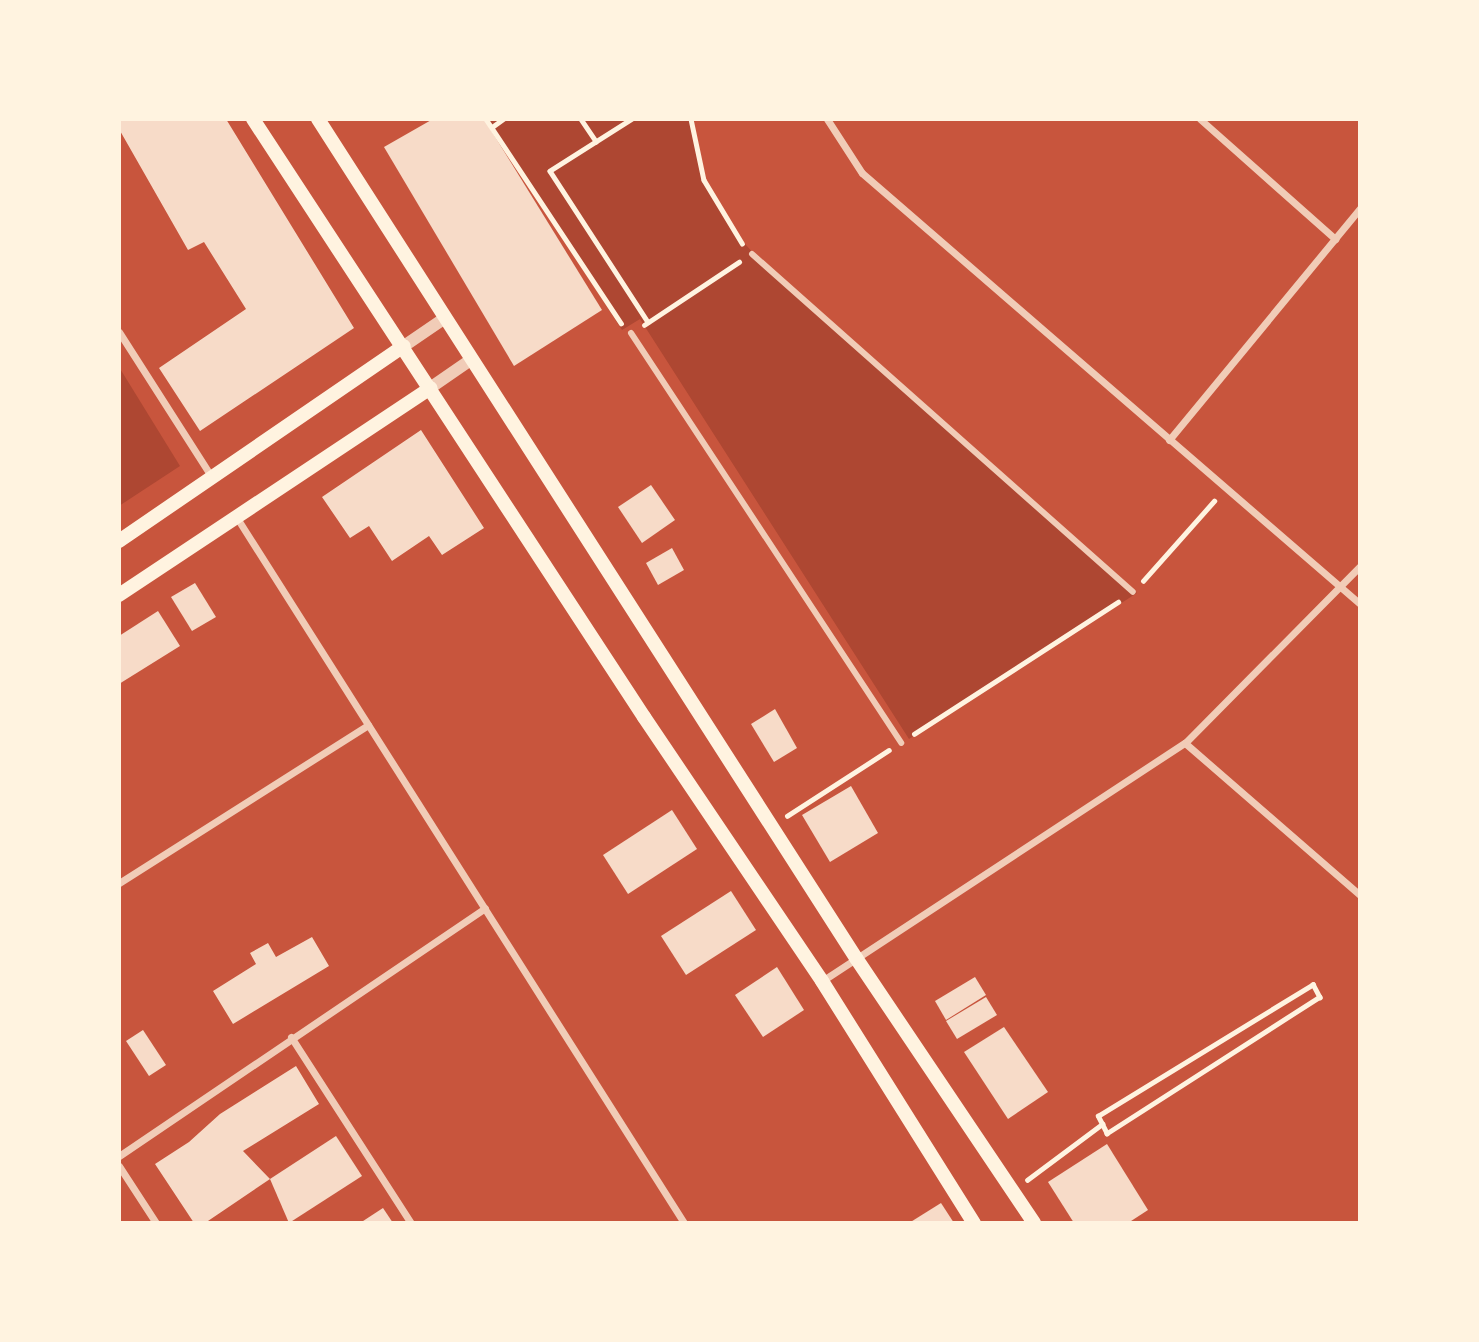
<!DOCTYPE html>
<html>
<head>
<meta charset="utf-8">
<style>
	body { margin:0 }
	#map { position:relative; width:1479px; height:1342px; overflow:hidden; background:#c8553d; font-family:"DM Sans",sans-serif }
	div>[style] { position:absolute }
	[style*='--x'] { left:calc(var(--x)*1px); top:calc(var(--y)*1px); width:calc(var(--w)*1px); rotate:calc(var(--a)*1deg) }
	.green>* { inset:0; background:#ae4732 }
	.building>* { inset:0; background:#f7dbc8 }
	.path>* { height:4.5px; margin:-2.25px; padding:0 2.25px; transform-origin:2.25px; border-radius:2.25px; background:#fff3e0 }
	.pedestrian>* { height:6px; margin:-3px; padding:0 3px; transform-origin:3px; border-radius:3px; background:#f1ccb7 }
	.minor>* { height:7px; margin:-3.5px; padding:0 3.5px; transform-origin:3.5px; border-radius:3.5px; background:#f1ccb7 }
	.tertiary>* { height:12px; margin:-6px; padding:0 6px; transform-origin:6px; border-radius:6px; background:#f1ccb7 }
	.secondary>* { height:14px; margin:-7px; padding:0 7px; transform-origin:7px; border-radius:7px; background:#fff3e0 }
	span { translate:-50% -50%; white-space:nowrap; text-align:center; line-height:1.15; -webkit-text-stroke:5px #fff3e0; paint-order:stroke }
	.frame { position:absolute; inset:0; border:121px solid #fff3e0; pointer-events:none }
</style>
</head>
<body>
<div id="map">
	<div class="green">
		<i style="clip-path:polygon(486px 119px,693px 119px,706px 180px,730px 227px,754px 254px,1137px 593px,909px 739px,640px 319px,622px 330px)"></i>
		<i style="clip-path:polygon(119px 367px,180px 466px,119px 506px)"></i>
	</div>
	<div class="building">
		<i style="clip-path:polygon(119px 119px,226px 119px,354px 328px,200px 431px,159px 368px,246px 309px,204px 242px,188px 250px,119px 129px)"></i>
		<i style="clip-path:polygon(433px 119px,484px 119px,602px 310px,514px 366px,384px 147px)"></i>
		<i style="clip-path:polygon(421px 430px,484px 528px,442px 555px,429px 536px,392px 561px,369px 526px,350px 538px,322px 497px)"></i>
		<i style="clip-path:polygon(651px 485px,675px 520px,642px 543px,618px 507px)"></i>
		<i style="clip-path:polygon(672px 548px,684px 570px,658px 585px,646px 563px)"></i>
		<i style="clip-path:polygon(195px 583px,216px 617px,192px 631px,171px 597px)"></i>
		<i style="clip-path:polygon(158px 611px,180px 646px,119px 684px,119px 636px)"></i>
		<i style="clip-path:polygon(775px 709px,797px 748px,774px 762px,751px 724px)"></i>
		<i style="clip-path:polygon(851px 786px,878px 833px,830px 862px,802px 815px)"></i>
		<i style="clip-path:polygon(672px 810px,697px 849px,628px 894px,603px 855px)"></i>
		<i style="clip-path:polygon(731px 891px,756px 930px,686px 975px,661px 936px)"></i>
		<i style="clip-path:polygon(312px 937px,329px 966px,233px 1024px,213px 991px,256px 964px,250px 953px,268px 943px,276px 957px)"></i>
		<i style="clip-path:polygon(777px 967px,804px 1010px,763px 1037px,735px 995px)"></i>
		<i style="clip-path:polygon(975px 977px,986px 995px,946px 1020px,935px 1001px)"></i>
		<i style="clip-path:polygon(986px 997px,997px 1015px,957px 1039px,946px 1021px)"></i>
		<i style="clip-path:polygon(1004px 1027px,1048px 1092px,1008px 1119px,964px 1052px)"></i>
		<i style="clip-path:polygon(143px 1030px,166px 1065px,149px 1076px,126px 1041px)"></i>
		<i style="clip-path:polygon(296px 1066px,319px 1104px,243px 1151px,270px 1179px,205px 1223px,194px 1223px,155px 1164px,189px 1142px,220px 1114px)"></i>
		<i style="clip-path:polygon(336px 1136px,362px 1176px,289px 1223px,270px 1179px)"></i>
		<i style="clip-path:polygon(1107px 1144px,1148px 1210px,1128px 1223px,1074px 1223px,1048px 1182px)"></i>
		<i style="clip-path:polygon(941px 1203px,954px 1223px,909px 1223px)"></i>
		<i style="clip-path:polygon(383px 1208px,393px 1223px,360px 1223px)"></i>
	</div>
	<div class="path">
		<i style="--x:486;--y:119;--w:245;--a:56.5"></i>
		<i style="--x:581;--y:119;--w:27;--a:56"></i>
		<i style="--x:632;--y:119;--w:97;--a:147.6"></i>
		<i style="--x:550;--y:171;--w:180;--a:57"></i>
		<i style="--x:691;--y:119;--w:62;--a:78"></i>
		<i style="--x:704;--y:180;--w:74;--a:58.9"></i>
		<i style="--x:492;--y:127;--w:14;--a:-36"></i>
		<i style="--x:644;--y:325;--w:114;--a:-33.6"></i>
		<i style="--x:1143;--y:581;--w:107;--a:-48.4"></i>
		<i style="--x:914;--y:734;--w:243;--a:-32.9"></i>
		<i style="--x:787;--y:816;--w:121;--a:-32.9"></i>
		<i style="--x:1313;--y:984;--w:15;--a:62"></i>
		<i style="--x:1320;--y:997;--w:253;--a:147.3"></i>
		<i style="--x:1107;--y:1134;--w:20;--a:-117"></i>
		<i style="--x:1098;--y:1116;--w:252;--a:-31.5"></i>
		<i style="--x:1027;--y:1180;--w:94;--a:-36.7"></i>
	</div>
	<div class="pedestrian">
		<i style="--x:752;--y:254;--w:509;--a:41.58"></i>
		<i style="--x:631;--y:333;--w:491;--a:56.6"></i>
	</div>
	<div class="minor">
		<i style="--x:827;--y:119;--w:64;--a:57.1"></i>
		<i style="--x:862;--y:173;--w:659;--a:40.87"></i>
		<i style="--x:1200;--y:119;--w:181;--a:41.6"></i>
		<i style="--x:119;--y:332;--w:171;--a:57.4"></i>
		<i style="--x:1169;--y:440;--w:301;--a:-50.5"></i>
		<i style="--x:237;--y:518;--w:835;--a:57.62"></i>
		<i style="--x:1185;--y:743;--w:232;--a:41"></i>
		<i style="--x:119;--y:883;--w:295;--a:-32.4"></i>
		<i style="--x:822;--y:981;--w:434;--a:-33.3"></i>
		<i style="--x:1185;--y:743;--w:249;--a:-45.3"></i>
		<i style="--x:291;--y:1037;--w:221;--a:57.2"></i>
		<i style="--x:119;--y:1156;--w:442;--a:-34.1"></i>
		<i style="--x:119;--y:1166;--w:68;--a:57"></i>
	</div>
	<div class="tertiary">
		<i style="--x:404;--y:346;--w:50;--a:-34.3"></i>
		<i style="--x:430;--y:388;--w:51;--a:-34.6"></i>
	</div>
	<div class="secondary">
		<i style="--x:253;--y:119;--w:714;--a:56.82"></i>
		<i style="--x:644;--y:717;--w:318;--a:56"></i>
		<i style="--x:822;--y:981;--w:286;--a:57.9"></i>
		<i style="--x:318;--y:119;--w:997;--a:57.33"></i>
		<i style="--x:856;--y:958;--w:319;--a:56.1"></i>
		<i style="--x:119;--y:541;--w:345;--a:-34.4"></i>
		<i style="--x:119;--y:595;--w:374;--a:-33.6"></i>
	</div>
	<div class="frame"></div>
</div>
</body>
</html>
